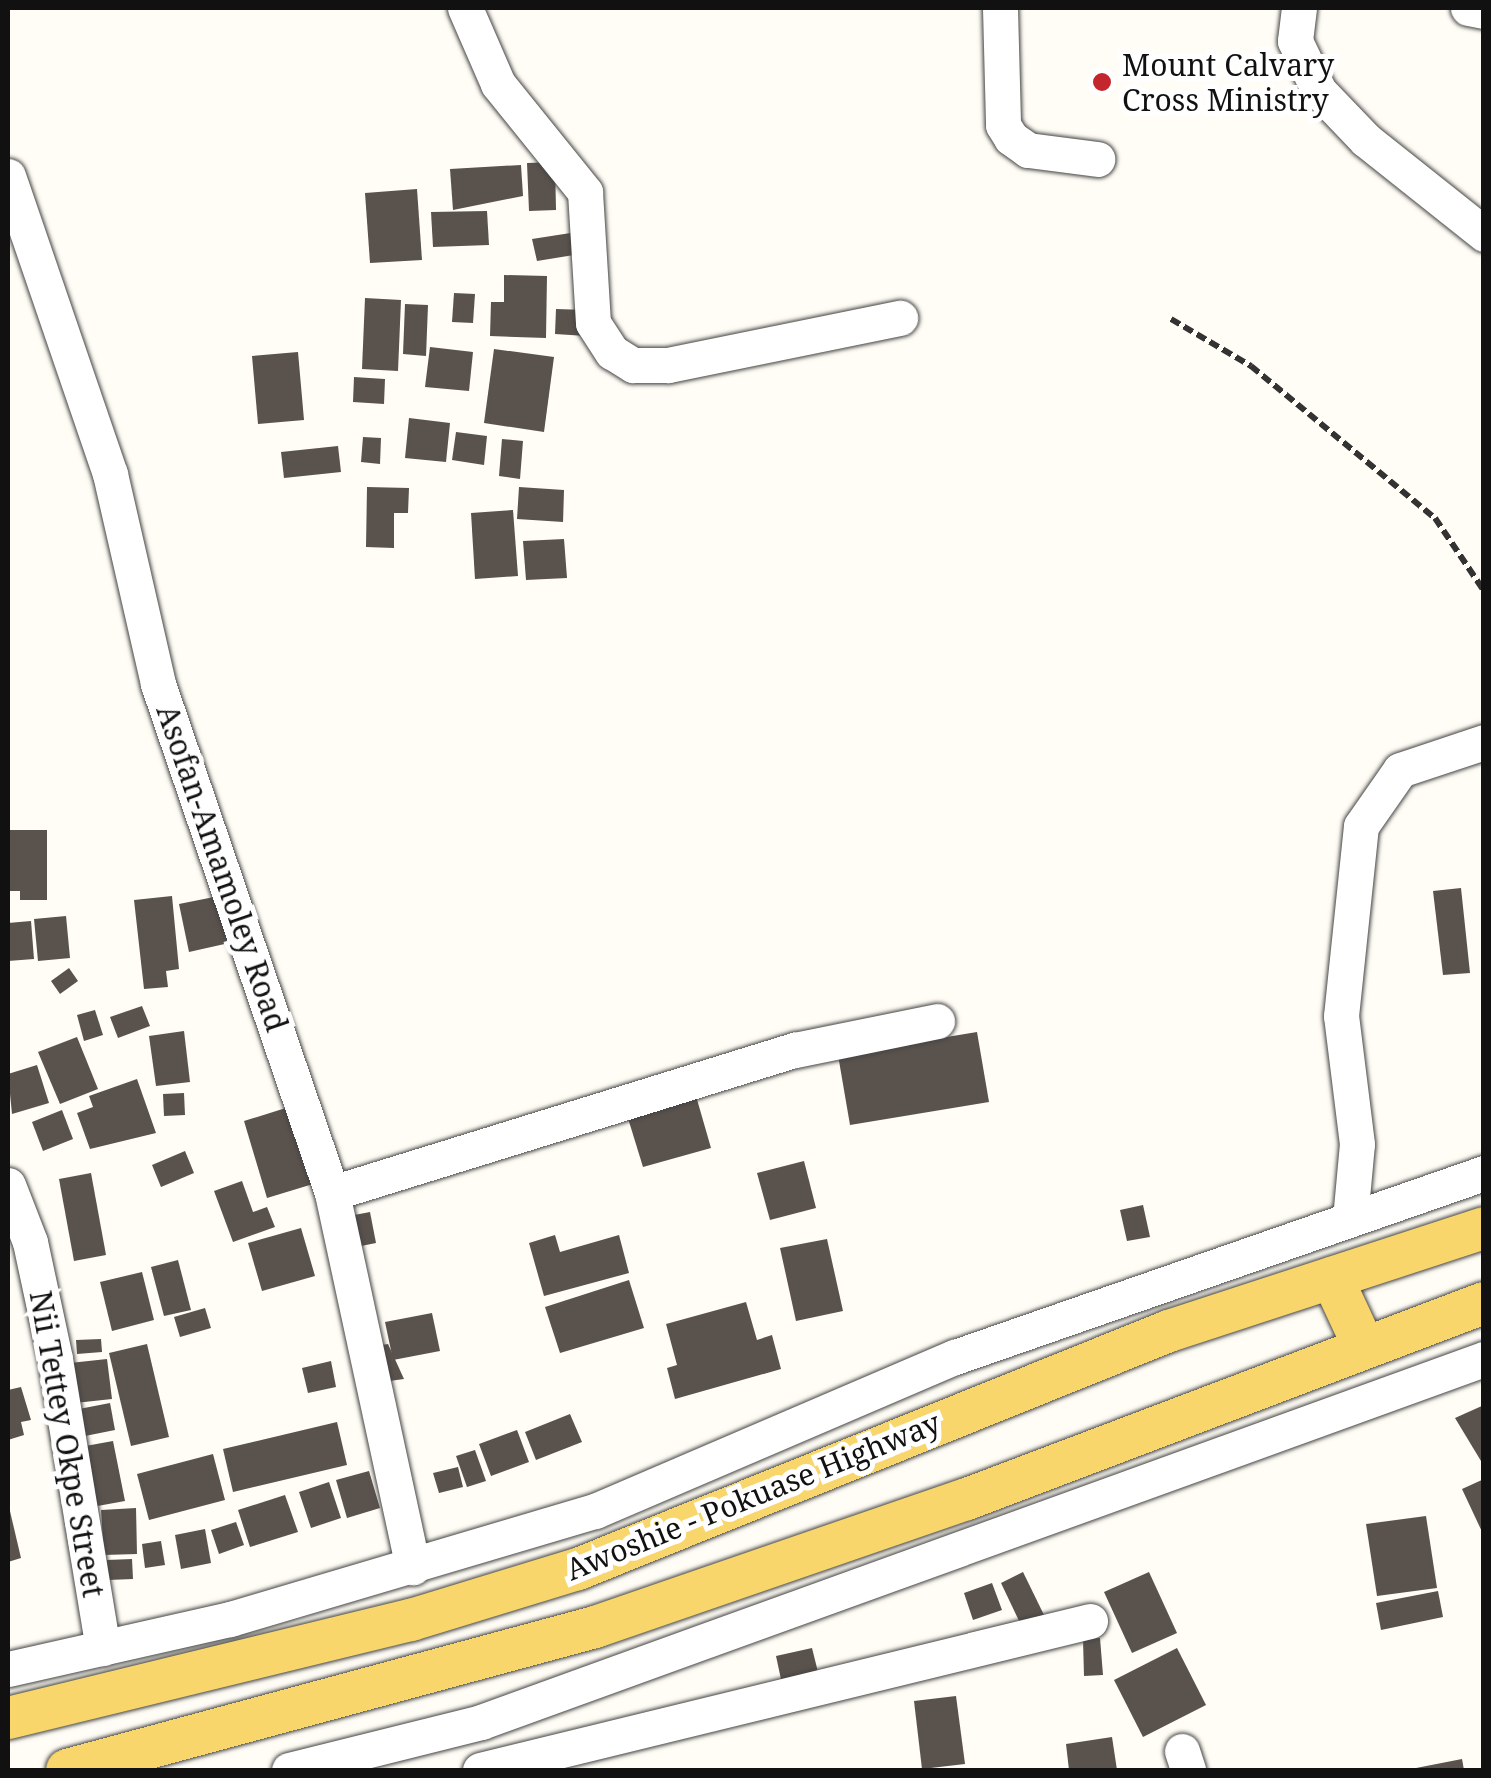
<!DOCTYPE html>
<html>
<head>
<meta charset="utf-8">
<style>
	body { margin:0 }
	#map { position:relative; width:1491px; height:1778px; overflow:hidden; background:#fffdf5; font-family:"Noto Serif",serif }
	div>[style] { position:absolute }
	[style*='--x'] { left:calc(var(--x)*1px); top:calc(var(--y)*1px); width:calc(var(--w)*1px); rotate:calc(var(--a)*1deg) }
	.building>* { inset:0; background:#5a524d }
	.path>* { height:6px; margin-top:-3px; transform-origin:0; background:repeating-linear-gradient(90deg,#333 0 10px,transparent 0 15px) }
	.roads { filter:drop-shadow(0 0 2px #444) drop-shadow(0 0 2px #444) }
	.minor>* { height:35px; margin:-17.5px; padding:0 17.5px; transform-origin:17.5px; border-radius:17.5px; background:#fff }
	.major>* { height:42px; margin:-21px; padding:0 21px; transform-origin:21px; border-radius:21px; background:#f9d66b }
	.dots>* { width:28px; height:28px; translate:-50% -50%; box-sizing:border-box; border:5px solid #fff; border-radius:50% }
	span { translate:-50% -50%; white-space:nowrap; text-align:center; line-height:1.15; -webkit-text-stroke:10px #fff; paint-order:stroke }
	.poi-label { font-size:30px; color:#111 }
	.left { translate:0 -50%; text-align:left }
	.street-label { font-size:30px; color:#111 }
	.frame { position:absolute; inset:0; border:10px solid #111; pointer-events:none }
</style>
</head>
<body>
<div id="map">
	<div class="building">
		<i style="clip-path:polygon(555px 162px,556px 210px,529px 211px,527px 163px)"></i>
		<i style="clip-path:polygon(521px 165px,523px 196px,453px 210px,450px 169px)"></i>
		<i style="clip-path:polygon(417px 189px,422px 260px,370px 263px,365px 193px)"></i>
		<i style="clip-path:polygon(487px 211px,489px 245px,433px 247px,431px 212px)"></i>
		<i style="clip-path:polygon(577px 232px,580px 254px,537px 261px,532px 239px)"></i>
		<i style="clip-path:polygon(504px 275px,547px 276px,546px 338px,490px 336px,491px 302px,504px 302px)"></i>
		<i style="clip-path:polygon(454px 293px,475px 294px,473px 323px,452px 322px)"></i>
		<i style="clip-path:polygon(365px 298px,401px 300px,398px 371px,362px 369px)"></i>
		<i style="clip-path:polygon(405px 304px,428px 305px,426px 356px,403px 354px)"></i>
		<i style="clip-path:polygon(556px 309px,587px 310px,586px 336px,555px 334px)"></i>
		<i style="clip-path:polygon(430px 347px,473px 352px,469px 391px,425px 387px)"></i>
		<i style="clip-path:polygon(494px 349px,554px 357px,544px 432px,484px 423px)"></i>
		<i style="clip-path:polygon(298px 352px,304px 420px,258px 424px,252px 356px)"></i>
		<i style="clip-path:polygon(354px 377px,385px 379px,384px 404px,353px 402px)"></i>
		<i style="clip-path:polygon(409px 418px,450px 423px,446px 462px,405px 458px)"></i>
		<i style="clip-path:polygon(456px 432px,487px 436px,484px 465px,452px 460px)"></i>
		<i style="clip-path:polygon(363px 437px,381px 438px,380px 464px,361px 462px)"></i>
		<i style="clip-path:polygon(502px 439px,523px 441px,520px 479px,499px 476px)"></i>
		<i style="clip-path:polygon(338px 446px,341px 472px,284px 478px,281px 452px)"></i>
		<i style="clip-path:polygon(367px 487px,409px 488px,408px 513px,394px 513px,394px 548px,366px 547px)"></i>
		<i style="clip-path:polygon(519px 487px,564px 490px,563px 522px,517px 519px)"></i>
		<i style="clip-path:polygon(513px 510px,518px 576px,475px 579px,471px 513px)"></i>
		<i style="clip-path:polygon(564px 539px,567px 578px,526px 580px,523px 541px)"></i>
		<i style="clip-path:polygon(8px 830px,47px 830px,47px 900px,20px 900px,20px 891px,8px 891px)"></i>
		<i style="clip-path:polygon(1461px 888px,1470px 973px,1443px 975px,1433px 891px)"></i>
		<i style="clip-path:polygon(172px 896px,179px 969px,166px 971px,168px 987px,144px 989px,134px 900px)"></i>
		<i style="clip-path:polygon(219px 896px,229px 943px,189px 952px,179px 904px)"></i>
		<i style="clip-path:polygon(66px 916px,70px 958px,38px 961px,34px 919px)"></i>
		<i style="clip-path:polygon(31px 921px,34px 959px,8px 961px,8px 923px)"></i>
		<i style="clip-path:polygon(69px 968px,78px 981px,60px 994px,51px 981px)"></i>
		<i style="clip-path:polygon(142px 1006px,150px 1026px,118px 1038px,110px 1017px)"></i>
		<i style="clip-path:polygon(95px 1010px,103px 1035px,84px 1041px,77px 1015px)"></i>
		<i style="clip-path:polygon(184px 1031px,190px 1082px,156px 1086px,149px 1036px)"></i>
		<i style="clip-path:polygon(977px 1032px,989px 1102px,850px 1125px,838px 1055px)"></i>
		<i style="clip-path:polygon(77px 1037px,98px 1089px,60px 1104px,38px 1052px)"></i>
		<i style="clip-path:polygon(37px 1065px,49px 1103px,12px 1114px,8px 1074px)"></i>
		<i style="clip-path:polygon(137px 1079px,156px 1133px,90px 1149px,77px 1113px,93px 1107px,89px 1096px)"></i>
		<i style="clip-path:polygon(184px 1093px,185px 1115px,164px 1116px,163px 1094px)"></i>
		<i style="clip-path:polygon(696px 1096px,711px 1148px,643px 1167px,627px 1115px)"></i>
		<i style="clip-path:polygon(289px 1107px,313px 1184px,267px 1198px,244px 1121px)"></i>
		<i style="clip-path:polygon(62px 1110px,73px 1139px,43px 1151px,32px 1122px)"></i>
		<i style="clip-path:polygon(185px 1151px,194px 1173px,161px 1187px,152px 1165px)"></i>
		<i style="clip-path:polygon(804px 1161px,816px 1208px,770px 1220px,757px 1173px)"></i>
		<i style="clip-path:polygon(91px 1173px,106px 1255px,74px 1261px,59px 1179px)"></i>
		<i style="clip-path:polygon(242px 1181px,253px 1212px,267px 1207px,275px 1227px,233px 1242px,214px 1191px)"></i>
		<i style="clip-path:polygon(1143px 1205px,1150px 1237px,1127px 1241px,1120px 1210px)"></i>
		<i style="clip-path:polygon(370px 1212px,376px 1243px,351px 1248px,344px 1217px)"></i>
		<i style="clip-path:polygon(301px 1228px,315px 1276px,262px 1291px,248px 1243px)"></i>
		<i style="clip-path:polygon(555px 1235px,560px 1252px,619px 1235px,629px 1273px,544px 1296px,529px 1243px)"></i>
		<i style="clip-path:polygon(827px 1239px,843px 1311px,796px 1321px,780px 1248px)"></i>
		<i style="clip-path:polygon(178px 1260px,191px 1310px,164px 1316px,151px 1267px)"></i>
		<i style="clip-path:polygon(142px 1272px,154px 1320px,112px 1331px,100px 1282px)"></i>
		<i style="clip-path:polygon(629px 1280px,644px 1328px,560px 1353px,545px 1307px)"></i>
		<i style="clip-path:polygon(746px 1302px,757px 1340px,772px 1335px,781px 1369px,675px 1399px,667px 1368px,677px 1365px,666px 1324px)"></i>
		<i style="clip-path:polygon(205px 1308px,211px 1328px,180px 1337px,174px 1317px)"></i>
		<i style="clip-path:polygon(432px 1313px,440px 1351px,393px 1360px,385px 1322px)"></i>
		<i style="clip-path:polygon(101px 1339px,102px 1352px,77px 1354px,76px 1340px)"></i>
		<i style="clip-path:polygon(147px 1344px,169px 1437px,131px 1446px,109px 1353px)"></i>
		<i style="clip-path:polygon(388px 1344px,404px 1379px,382px 1382px,376px 1346px)"></i>
		<i style="clip-path:polygon(107px 1359px,112px 1399px,75px 1403px,70px 1363px)"></i>
		<i style="clip-path:polygon(331px 1361px,336px 1387px,308px 1393px,302px 1368px)"></i>
		<i style="clip-path:polygon(21px 1387px,31px 1420px,21px 1422px,24px 1435px,8px 1440px,8px 1390px)"></i>
		<i style="clip-path:polygon(110px 1403px,115px 1430px,85px 1436px,79px 1409px)"></i>
		<i style="clip-path:polygon(1484px 1405px,1484px 1466px,1455px 1418px)"></i>
		<i style="clip-path:polygon(570px 1414px,582px 1442px,536px 1460px,525px 1432px)"></i>
		<i style="clip-path:polygon(337px 1422px,347px 1465px,233px 1492px,223px 1449px)"></i>
		<i style="clip-path:polygon(517px 1430px,529px 1462px,491px 1476px,479px 1444px)"></i>
		<i style="clip-path:polygon(113px 1441px,125px 1501px,92px 1507px,80px 1447px)"></i>
		<i style="clip-path:polygon(475px 1450px,486px 1481px,467px 1487px,456px 1456px)"></i>
		<i style="clip-path:polygon(213px 1454px,225px 1500px,149px 1520px,137px 1474px)"></i>
		<i style="clip-path:polygon(458px 1467px,463px 1487px,439px 1493px,433px 1473px)"></i>
		<i style="clip-path:polygon(369px 1471px,380px 1508px,347px 1518px,336px 1480px)"></i>
		<i style="clip-path:polygon(1484px 1479px,1484px 1536px,1462px 1489px)"></i>
		<i style="clip-path:polygon(329px 1482px,341px 1518px,311px 1528px,299px 1492px)"></i>
		<i style="clip-path:polygon(285px 1495px,298px 1532px,250px 1547px,238px 1510px)"></i>
		<i style="clip-path:polygon(9px 1507px,21px 1558px,8px 1562px,8px 1508px)"></i>
		<i style="clip-path:polygon(136px 1508px,137px 1554px,104px 1555px,101px 1510px)"></i>
		<i style="clip-path:polygon(1426px 1516px,1437px 1588px,1377px 1596px,1366px 1524px)"></i>
		<i style="clip-path:polygon(236px 1522px,244px 1545px,219px 1554px,211px 1530px)"></i>
		<i style="clip-path:polygon(205px 1529px,211px 1563px,181px 1569px,175px 1535px)"></i>
		<i style="clip-path:polygon(161px 1541px,165px 1565px,145px 1568px,142px 1544px)"></i>
		<i style="clip-path:polygon(132px 1559px,133px 1579px,108px 1580px,107px 1560px)"></i>
		<i style="clip-path:polygon(1023px 1572px,1044px 1615px,1021px 1625px,1001px 1583px)"></i>
		<i style="clip-path:polygon(1149px 1572px,1177px 1633px,1132px 1653px,1104px 1592px)"></i>
		<i style="clip-path:polygon(992px 1583px,1002px 1610px,973px 1620px,964px 1593px)"></i>
		<i style="clip-path:polygon(1438px 1591px,1443px 1617px,1381px 1630px,1376px 1603px)"></i>
		<i style="clip-path:polygon(1100px 1638px,1103px 1675px,1084px 1676px,1083px 1639px)"></i>
		<i style="clip-path:polygon(812px 1648px,819px 1676px,782px 1684px,776px 1656px)"></i>
		<i style="clip-path:polygon(1177px 1648px,1206px 1705px,1143px 1737px,1114px 1680px)"></i>
		<i style="clip-path:polygon(956px 1696px,965px 1764px,922px 1769px,914px 1701px)"></i>
		<i style="clip-path:polygon(1112px 1737px,1117px 1770px,1069px 1770px,1066px 1744px)"></i>
		<i style="clip-path:polygon(1462px 1759px,1464px 1770px,1411px 1770px,1411px 1769px)"></i>
	</div>
	<div class="path">
		<i style="--x:1171;--y:319;--w:93;--a:30.4"></i>
		<i style="--x:1251;--y:366;--w:239;--a:39.6"></i>
		<i style="--x:1435;--y:518;--w:88;--a:56.1"></i>
	</div>
	<div class="roads">
		<div class="minor">
			<i style="--x:465;--y:8;--w:83;--a:66.5"></i>
			<i style="--x:498;--y:84;--w:139;--a:51.1"></i>
			<i style="--x:585;--y:192;--w:131;--a:86.5"></i>
			<i style="--x:593;--y:323;--w:35;--a:57"></i>
			<i style="--x:612;--y:352;--w:25;--a:32"></i>
			<i style="--x:633;--y:365;--w:35;--a:0"></i>
			<i style="--x:668;--y:365;--w:237;--a:-11.5"></i>
			<i style="--x:1000;--y:8;--w:117;--a:88.5"></i>
			<i style="--x:1003;--y:125;--w:15;--a:58"></i>
			<i style="--x:1011;--y:138;--w:21;--a:35"></i>
			<i style="--x:1028;--y:150;--w:70;--a:7.4"></i>
			<i style="--x:1299;--y:8;--w:33;--a:97"></i>
			<i style="--x:1295;--y:41;--w:55;--a:64.4"></i>
			<i style="--x:1319;--y:91;--w:68;--a:46.2"></i>
			<i style="--x:1366;--y:140;--w:151;--a:38.5"></i>
			<i style="--x:1468;--y:8;--w:16;--a:11"></i>
			<i style="--x:8;--y:176;--w:315;--a:71.1"></i>
			<i style="--x:110;--y:474;--w:215;--a:77.1"></i>
			<i style="--x:158;--y:684;--w:538;--a:71.13"></i>
			<i style="--x:332;--y:1193;--w:383;--a:77.8"></i>
			<i style="--x:8;--y:1185;--w:61;--a:68.9"></i>
			<i style="--x:30;--y:1242;--w:120;--a:77.9"></i>
			<i style="--x:55;--y:1359;--w:293;--a:80.6"></i>
			<i style="--x:332;--y:1193;--w:485;--a:-17.2"></i>
			<i style="--x:795;--y:1050;--w:145;--a:-11.5"></i>
			<i style="--x:1350;--y:1219;--w:75;--a:-84.7"></i>
			<i style="--x:1357;--y:1144;--w:129;--a:-97.1"></i>
			<i style="--x:1341;--y:1016;--w:191;--a:-84"></i>
			<i style="--x:1361;--y:826;--w:68;--a:-55.1"></i>
			<i style="--x:1400;--y:770;--w:89;--a:-18.4"></i>
			<i style="--x:8;--y:1669;--w:228;--a:-12.7"></i>
			<i style="--x:230;--y:1619;--w:381;--a:-16.5"></i>
			<i style="--x:595;--y:1511;--w:392;--a:-23.2"></i>
			<i style="--x:955;--y:1357;--w:560;--a:-19.18"></i>
			<i style="--x:1182;--y:1751;--w:20;--a:72"></i>
			<i style="--x:289;--y:1770;--w:198;--a:-14"></i>
			<i style="--x:481;--y:1722;--w:1067;--a:-19.9"></i>
			<i style="--x:480;--y:1770;--w:628;--a:-13.73"></i>
		</div>
		<div class="major">
			<i style="--x:1332;--y:1278;--w:76;--a:65.1"></i>
			<i style="--x:8;--y:1718;--w:415;--a:-13.7"></i>
			<i style="--x:411;--y:1620;--w:175;--a:-17"></i>
			<i style="--x:578;--y:1569;--w:637;--a:-21.94"></i>
			<i style="--x:1169;--y:1331;--w:331;--a:-18.1"></i>
			<i style="--x:67;--y:1770;--w:547;--a:-15.15"></i>
			<i style="--x:595;--y:1627;--w:393;--a:-19"></i>
			<i style="--x:967;--y:1499;--w:553;--a:-20.76"></i>
		</div>
	</div>
	<div class="dots">
		<i style="left:1102px;top:82px;background:#c4262e"></i>
	</div>
	<div class="poi-label">
		<span class="left" style="left:1122px;top:82px">Mount Calvary<br>Cross Ministry</span>
	</div>
	<div class="street-label">
		<span style="left:222px;top:868px;rotate:71deg">Asofan-Amamoley Road</span>
		<span style="left:67px;top:1444px;rotate:80deg">Nii Tettey Okpe Street</span>
		<span style="left:753px;top:1496px;rotate:-22deg">Awoshie - Pokuase Highway</span>
	</div>
	<div class="frame"></div>
</div>
</body>
</html>
